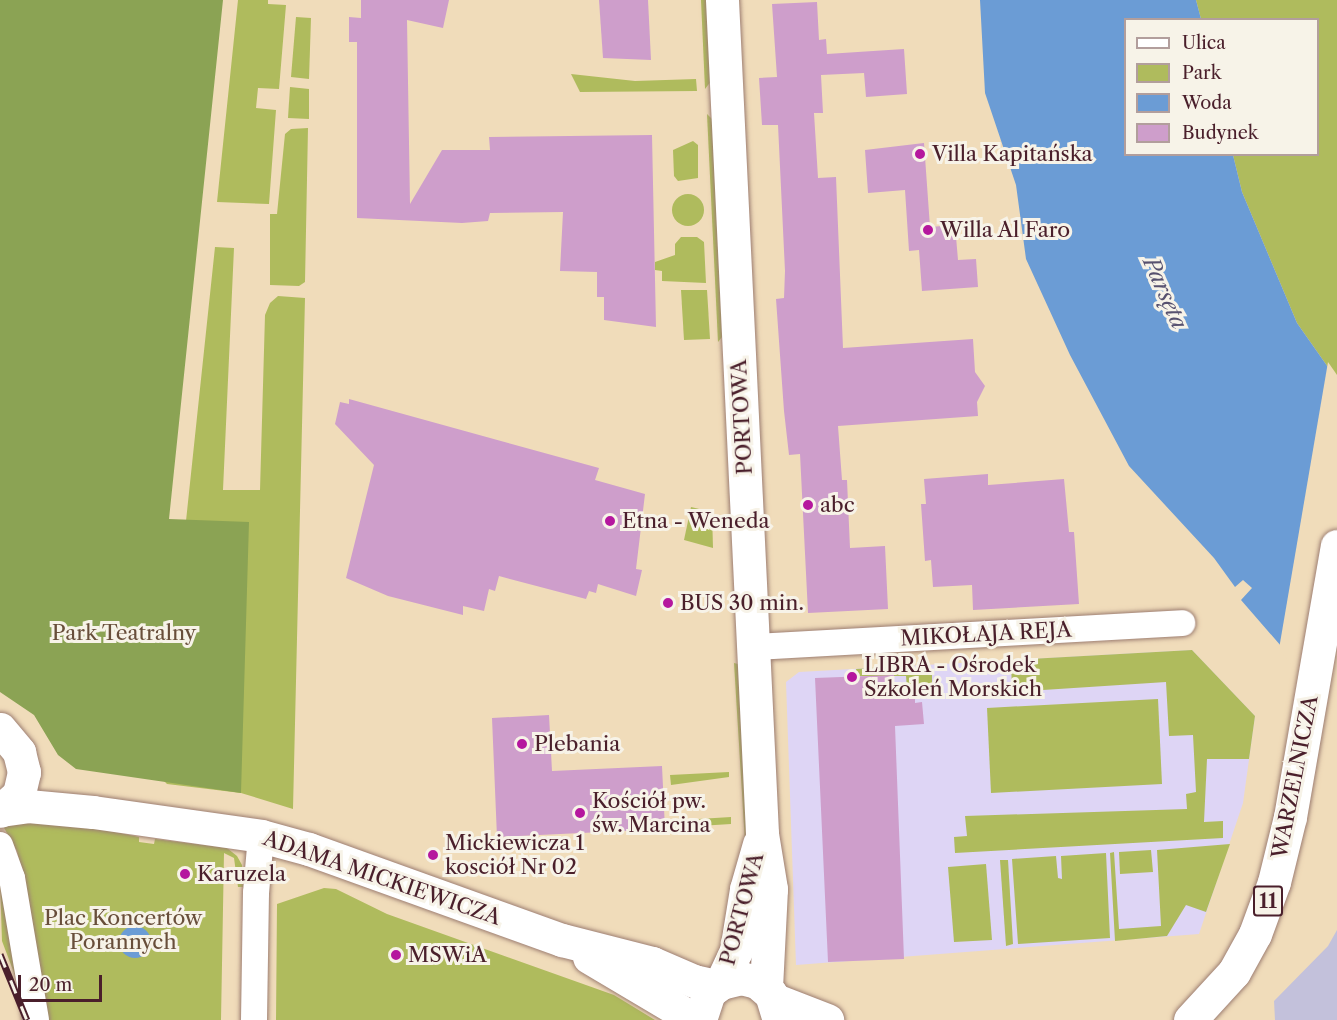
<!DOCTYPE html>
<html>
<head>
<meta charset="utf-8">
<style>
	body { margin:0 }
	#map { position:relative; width:1337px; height:1020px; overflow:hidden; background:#f0dcba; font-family:"Libre Caslon Text",serif }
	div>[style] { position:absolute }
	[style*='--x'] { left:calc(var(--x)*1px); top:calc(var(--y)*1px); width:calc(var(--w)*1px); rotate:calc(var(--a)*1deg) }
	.built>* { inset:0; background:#ded5f5 }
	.industrial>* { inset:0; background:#c3c1db }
	.green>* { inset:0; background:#afbb5d }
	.round { border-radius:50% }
	.forest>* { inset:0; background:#8ba354 }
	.water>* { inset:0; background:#6b9cd5 }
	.pier>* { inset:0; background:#f0dcba }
	.building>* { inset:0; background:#ce9ecb }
	.roads { filter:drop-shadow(0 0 2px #9d7e72) drop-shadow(0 0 2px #9d7e72) }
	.street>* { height:26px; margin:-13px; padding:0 13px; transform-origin:13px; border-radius:13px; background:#fff }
	.secondary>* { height:33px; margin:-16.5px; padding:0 16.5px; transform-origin:16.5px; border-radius:16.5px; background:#fff }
	.primary>* { height:33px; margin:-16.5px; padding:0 16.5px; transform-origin:16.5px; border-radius:16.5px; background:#fff }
	.rail>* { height:7px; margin-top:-3.5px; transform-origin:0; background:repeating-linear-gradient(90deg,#f7f3e8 0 14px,#4a1f2b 0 28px); box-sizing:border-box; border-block:2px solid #4a1f2b }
	.dots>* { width:16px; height:16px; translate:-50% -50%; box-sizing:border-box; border:3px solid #f7f3e8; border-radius:50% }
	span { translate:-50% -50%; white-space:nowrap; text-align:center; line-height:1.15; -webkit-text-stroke:6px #f7f3e8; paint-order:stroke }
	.shield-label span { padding:2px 4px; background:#f7f3e8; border:2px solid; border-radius:4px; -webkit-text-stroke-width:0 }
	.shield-label { font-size:20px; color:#4a1f2b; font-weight:700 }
	.poi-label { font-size:21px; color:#4a1f2b }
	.left { translate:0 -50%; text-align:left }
	.street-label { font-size:21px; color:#4a1f2b }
	.park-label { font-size:21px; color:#684e3a }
	.water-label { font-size:22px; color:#57516f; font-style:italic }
	.legend { position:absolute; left:1124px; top:18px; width:195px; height:138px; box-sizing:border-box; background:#f7f3e8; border:2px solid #b29e9c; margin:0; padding:8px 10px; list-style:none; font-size:18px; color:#4a1f2b }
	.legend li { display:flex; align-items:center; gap:12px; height:30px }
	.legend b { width:30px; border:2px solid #b29e9c }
	.scale { position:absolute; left:18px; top:975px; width:84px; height:27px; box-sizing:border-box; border:3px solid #4a1f2b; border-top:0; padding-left:8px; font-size:18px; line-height:21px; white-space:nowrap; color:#4a1f2b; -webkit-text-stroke:4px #f7f3e8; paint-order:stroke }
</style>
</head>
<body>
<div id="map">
	<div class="built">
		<i style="clip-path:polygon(1192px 650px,1255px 716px,1243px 803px,1199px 934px,796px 965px,786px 682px,799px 672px)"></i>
	</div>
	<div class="industrial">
		<i style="clip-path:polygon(1337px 930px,1337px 1020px,1275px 1020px,1274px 1001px,1328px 946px)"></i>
	</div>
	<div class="green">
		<i style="clip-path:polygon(238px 0,268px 0,268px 4px,286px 5px,279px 89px,258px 88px,256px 108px,276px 110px,269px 204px,217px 202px)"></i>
		<i style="clip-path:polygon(701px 0,708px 0,712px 80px,705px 89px)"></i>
		<i style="clip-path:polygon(1196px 0,1337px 0,1337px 380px,1297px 323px,1242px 192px,1233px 155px,1318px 154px,1318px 20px,1201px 19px)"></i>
		<i style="clip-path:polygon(296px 17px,311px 18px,309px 79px,291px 77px)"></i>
		<i style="clip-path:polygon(571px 74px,635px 81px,696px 79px,697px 91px,580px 92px)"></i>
		<i style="clip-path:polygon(290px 87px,309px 89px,309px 119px,288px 118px)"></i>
		<i style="clip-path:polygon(707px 114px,712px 119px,722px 337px,718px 342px)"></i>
		<i style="clip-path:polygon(308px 128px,305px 282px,299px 286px,270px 285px,270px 214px,277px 214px,285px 134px,291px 129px)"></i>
		<i style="clip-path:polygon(693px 141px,698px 145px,698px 178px,678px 181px,674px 176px,673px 150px)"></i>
		<i class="round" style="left:672px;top:194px;width:32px;height:32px"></i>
		<i style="clip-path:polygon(681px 237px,697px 237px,704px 242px,706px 283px,662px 281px,662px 271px,655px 270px,655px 262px,675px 255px,675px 244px)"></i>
		<i style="clip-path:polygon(215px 247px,234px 248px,223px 490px,260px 490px,265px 315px,270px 303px,278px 296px,305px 298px,293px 809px,241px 793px,167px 784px,159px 776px)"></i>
		<i style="clip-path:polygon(681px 290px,707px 290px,710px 339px,684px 340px)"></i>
		<i style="clip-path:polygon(691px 507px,712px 512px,713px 548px,684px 540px)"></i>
		<i style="clip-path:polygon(1192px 650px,1255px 716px,1249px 759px,1207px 759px,1204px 822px,1223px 821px,1223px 838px,955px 853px,954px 837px,967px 836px,965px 816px,1187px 809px,1186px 794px,1196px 792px,1193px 735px,1169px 736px,1166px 682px,1012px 692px,1011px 660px)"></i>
		<i style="clip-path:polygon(734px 663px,738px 664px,747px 809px,745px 842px)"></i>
		<i style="clip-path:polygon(914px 665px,915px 674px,932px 674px,932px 687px,907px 688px,906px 676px,857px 676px,856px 669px)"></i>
		<i style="clip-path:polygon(1158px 699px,1162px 784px,991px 793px,987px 708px)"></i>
		<i style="clip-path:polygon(729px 772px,729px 777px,671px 785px,670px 775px)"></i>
		<i style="clip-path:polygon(40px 816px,139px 837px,139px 842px,154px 844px,155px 839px,227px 848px,237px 856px,242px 865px,243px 887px,238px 887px,234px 858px,224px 853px,221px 1020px,47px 1020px,23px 876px,17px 851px,3px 826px)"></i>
		<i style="clip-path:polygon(731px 817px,731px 824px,667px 828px,666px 821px)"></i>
		<i style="clip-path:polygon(1230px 844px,1206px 912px,1186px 905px,1167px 936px,1115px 941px,1110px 853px,1114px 852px,1119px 929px,1161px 926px,1157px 850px)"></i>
		<i style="clip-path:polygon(1151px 850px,1153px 872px,1120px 874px,1119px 852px)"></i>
		<i style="clip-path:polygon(1106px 853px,1110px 938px,1018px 944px,1012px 859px,1056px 856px,1058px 878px,1062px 879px,1061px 856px)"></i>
		<i style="clip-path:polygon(1000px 860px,1008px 860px,1013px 944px,1006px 946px)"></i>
		<i style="clip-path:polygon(986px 864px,992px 940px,954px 942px,948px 867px)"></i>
		<i style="clip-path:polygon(0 879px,19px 986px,2px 941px)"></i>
		<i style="clip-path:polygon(324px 888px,336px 889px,387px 914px,614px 995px,655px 1020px,276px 1020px,277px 904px)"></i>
	</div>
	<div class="forest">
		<i style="clip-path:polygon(0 0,223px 0,169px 519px,249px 522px,241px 793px,76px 769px,58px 755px,34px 715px,0 692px)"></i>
	</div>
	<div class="water">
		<i style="clip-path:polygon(980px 0,1196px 0,1201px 19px,1126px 20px,1126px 154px,1233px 155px,1242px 192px,1297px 323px,1337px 380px,1281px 646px,1241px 600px,1252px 588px,1243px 580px,1235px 587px,1214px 558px,1129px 466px,1070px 355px,1026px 259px,1016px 185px,985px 93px)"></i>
		<i class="round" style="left:119px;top:926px;width:32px;height:32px"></i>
	</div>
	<div class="pier">
		<i style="clip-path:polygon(1328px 362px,1337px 375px,1337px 722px,1279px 649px)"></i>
	</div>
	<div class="building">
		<i style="clip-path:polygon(361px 0,449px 0,443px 28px,407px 20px,410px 204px,442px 150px,490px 150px,489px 137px,652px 135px,656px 327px,604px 320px,604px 297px,597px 297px,597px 272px,560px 271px,563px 212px,490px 213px,488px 221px,462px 223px,357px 218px,357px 42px,349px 42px,349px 17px,361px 18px)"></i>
		<i style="clip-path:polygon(599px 0,648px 0,651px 60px,603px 58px)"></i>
		<i style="clip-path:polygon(817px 2px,819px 40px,826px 39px,827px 54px,904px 49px,907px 94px,866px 97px,864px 73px,821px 75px,823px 113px,814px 113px,818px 178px,836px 177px,843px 348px,973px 339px,975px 372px,985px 386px,977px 402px,978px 416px,838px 426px,842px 480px,847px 480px,850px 548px,885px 546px,888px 609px,808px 613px,800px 454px,789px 455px,784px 411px,776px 299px,784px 298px,785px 271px,778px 125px,762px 125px,759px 78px,777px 77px,772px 4px)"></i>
		<i style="clip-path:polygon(924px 143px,930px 227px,955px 225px,958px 260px,976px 259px,978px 287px,922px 291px,919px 250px,909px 251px,905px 190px,868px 193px,865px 150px)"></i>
		<i style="clip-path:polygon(349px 399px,599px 468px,595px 480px,645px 494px,636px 569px,642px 570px,636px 596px,598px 584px,596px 593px,589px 591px,586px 599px,499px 576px,495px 591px,489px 589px,484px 611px,463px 606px,463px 615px,388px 596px,346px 578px,374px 465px,335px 424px,340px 402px,349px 404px)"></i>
		<i style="clip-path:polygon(988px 474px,988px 485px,1064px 479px,1069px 532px,1074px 532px,1079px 604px,973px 610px,972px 585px,933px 587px,931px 560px,925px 561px,921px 504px,926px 504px,924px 479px)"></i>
		<i style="clip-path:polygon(894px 675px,892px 694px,915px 693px,915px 703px,922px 702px,924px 724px,895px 726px,904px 959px,828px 962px,815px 678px)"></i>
		<i style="clip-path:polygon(549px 715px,552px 771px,662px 766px,665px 829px,497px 837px,492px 718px)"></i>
	</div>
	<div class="roads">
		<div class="street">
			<i style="--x:755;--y:647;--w:428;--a:-3.2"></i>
			<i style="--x:0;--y:845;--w:35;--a:70"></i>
			<i style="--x:12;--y:878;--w:144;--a:80.4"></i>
			<i style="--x:254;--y:1020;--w:127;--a:-89.1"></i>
			<i style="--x:256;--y:893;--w:57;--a:-85"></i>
		</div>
		<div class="secondary">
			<i style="--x:722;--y:0;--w:835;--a:87.25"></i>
			<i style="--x:762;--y:834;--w:56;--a:80.7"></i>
			<i style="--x:771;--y:889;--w:99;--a:92.9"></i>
			<i style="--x:0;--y:729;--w:30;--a:50"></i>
			<i style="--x:19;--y:752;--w:21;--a:76"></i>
			<i style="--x:24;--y:772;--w:23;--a:103"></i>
			<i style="--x:19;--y:794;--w:25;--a:138"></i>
			<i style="--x:1;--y:810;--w:27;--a:-8"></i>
			<i style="--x:28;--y:806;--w:65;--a:5.3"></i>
			<i style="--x:93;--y:812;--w:170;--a:8.1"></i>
			<i style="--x:261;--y:836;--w:50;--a:15.2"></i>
			<i style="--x:309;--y:849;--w:269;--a:19.8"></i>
			<i style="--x:562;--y:940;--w:93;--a:14.3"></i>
			<i style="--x:652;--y:963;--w:46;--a:23.2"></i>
			<i style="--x:694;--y:981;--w:23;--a:13"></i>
			<i style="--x:589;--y:957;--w:123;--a:30.7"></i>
			<i style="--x:721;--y:983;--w:35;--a:-65"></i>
			<i style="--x:736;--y:951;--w:63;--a:-80.8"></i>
			<i style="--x:746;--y:889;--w:47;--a:-73.9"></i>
		</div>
		<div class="primary">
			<i style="--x:775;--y:1000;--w:56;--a:21"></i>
			<i style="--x:700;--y:1020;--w:29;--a:-72"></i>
			<i style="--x:709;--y:992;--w:15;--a:-37"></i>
			<i style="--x:721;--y:983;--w:21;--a:-14"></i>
			<i style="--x:741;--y:978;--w:16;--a:14"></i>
			<i style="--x:757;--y:982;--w:18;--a:41"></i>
			<i style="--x:771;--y:994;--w:27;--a:73"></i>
			<i style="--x:1190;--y:1020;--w:65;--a:-47.5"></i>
			<i style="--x:1234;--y:972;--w:43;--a:-61.1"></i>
			<i style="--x:1255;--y:934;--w:55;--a:-69.9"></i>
			<i style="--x:1274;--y:882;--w:67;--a:-76.2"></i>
			<i style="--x:1290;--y:817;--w:275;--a:-80.2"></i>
		</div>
	</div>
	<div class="rail">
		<i style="--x:0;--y:954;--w:71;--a:67.8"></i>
	</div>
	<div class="dots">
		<i style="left:920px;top:154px;background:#b5179e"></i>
		<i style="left:928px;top:230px;background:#b5179e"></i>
		<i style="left:808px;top:505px;background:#b5179e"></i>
		<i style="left:610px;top:521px;background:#b5179e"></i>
		<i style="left:668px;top:603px;background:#b5179e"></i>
		<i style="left:852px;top:677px;background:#b5179e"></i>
		<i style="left:522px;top:744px;background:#b5179e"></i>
		<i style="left:580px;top:813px;background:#b5179e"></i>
		<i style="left:433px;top:855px;background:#b5179e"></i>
		<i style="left:185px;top:874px;background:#b5179e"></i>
		<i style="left:396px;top:955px;background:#b5179e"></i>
	</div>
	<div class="shield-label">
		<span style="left:1268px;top:901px">11</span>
	</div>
	<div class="poi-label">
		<span class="left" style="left:932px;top:154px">Villa Kapitańska</span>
		<span class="left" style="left:940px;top:230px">Willa Al Faro</span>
		<span class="left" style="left:820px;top:505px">abc</span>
		<span class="left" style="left:622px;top:521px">Etna - Weneda</span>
		<span class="left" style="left:680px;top:603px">BUS 30 min.</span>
		<span class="left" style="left:864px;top:677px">LIBRA - Ośrodek<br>Szkoleń Morskich</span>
		<span class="left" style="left:534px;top:744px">Plebania</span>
		<span class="left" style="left:592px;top:813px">Kościół pw.<br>św. Marcina</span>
		<span class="left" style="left:445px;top:855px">Mickiewicza 1<br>kosciół Nr 02</span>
		<span class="left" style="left:197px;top:874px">Karuzela</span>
		<span class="left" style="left:408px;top:955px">MSWiA</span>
	</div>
	<div class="street-label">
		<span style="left:742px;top:417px;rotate:-93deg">PORTOWA</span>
		<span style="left:986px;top:634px;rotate:-3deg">MIKOŁAJA REJA</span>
		<span style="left:1295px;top:777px;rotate:-79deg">WARZELNICZA</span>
		<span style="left:382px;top:878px;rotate:19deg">ADAMA MICKIEWICZA</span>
		<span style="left:742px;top:909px;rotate:-75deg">PORTOWA</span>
	</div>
	<div class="park-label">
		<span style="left:124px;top:633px">Park Teatralny</span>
		<span style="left:123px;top:930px">Plac Koncertów<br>Porannych</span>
	</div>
	<div class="water-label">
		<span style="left:1165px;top:293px;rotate:66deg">Parsęta</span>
	</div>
	<ul class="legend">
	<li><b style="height:8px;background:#fff"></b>Ulica</li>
	<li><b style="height:16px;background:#afbb5d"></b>Park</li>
	<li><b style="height:16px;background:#6b9cd5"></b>Woda</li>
	<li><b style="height:16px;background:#ce9ecb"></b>Budynek</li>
	</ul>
	<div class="scale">20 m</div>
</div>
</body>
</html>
